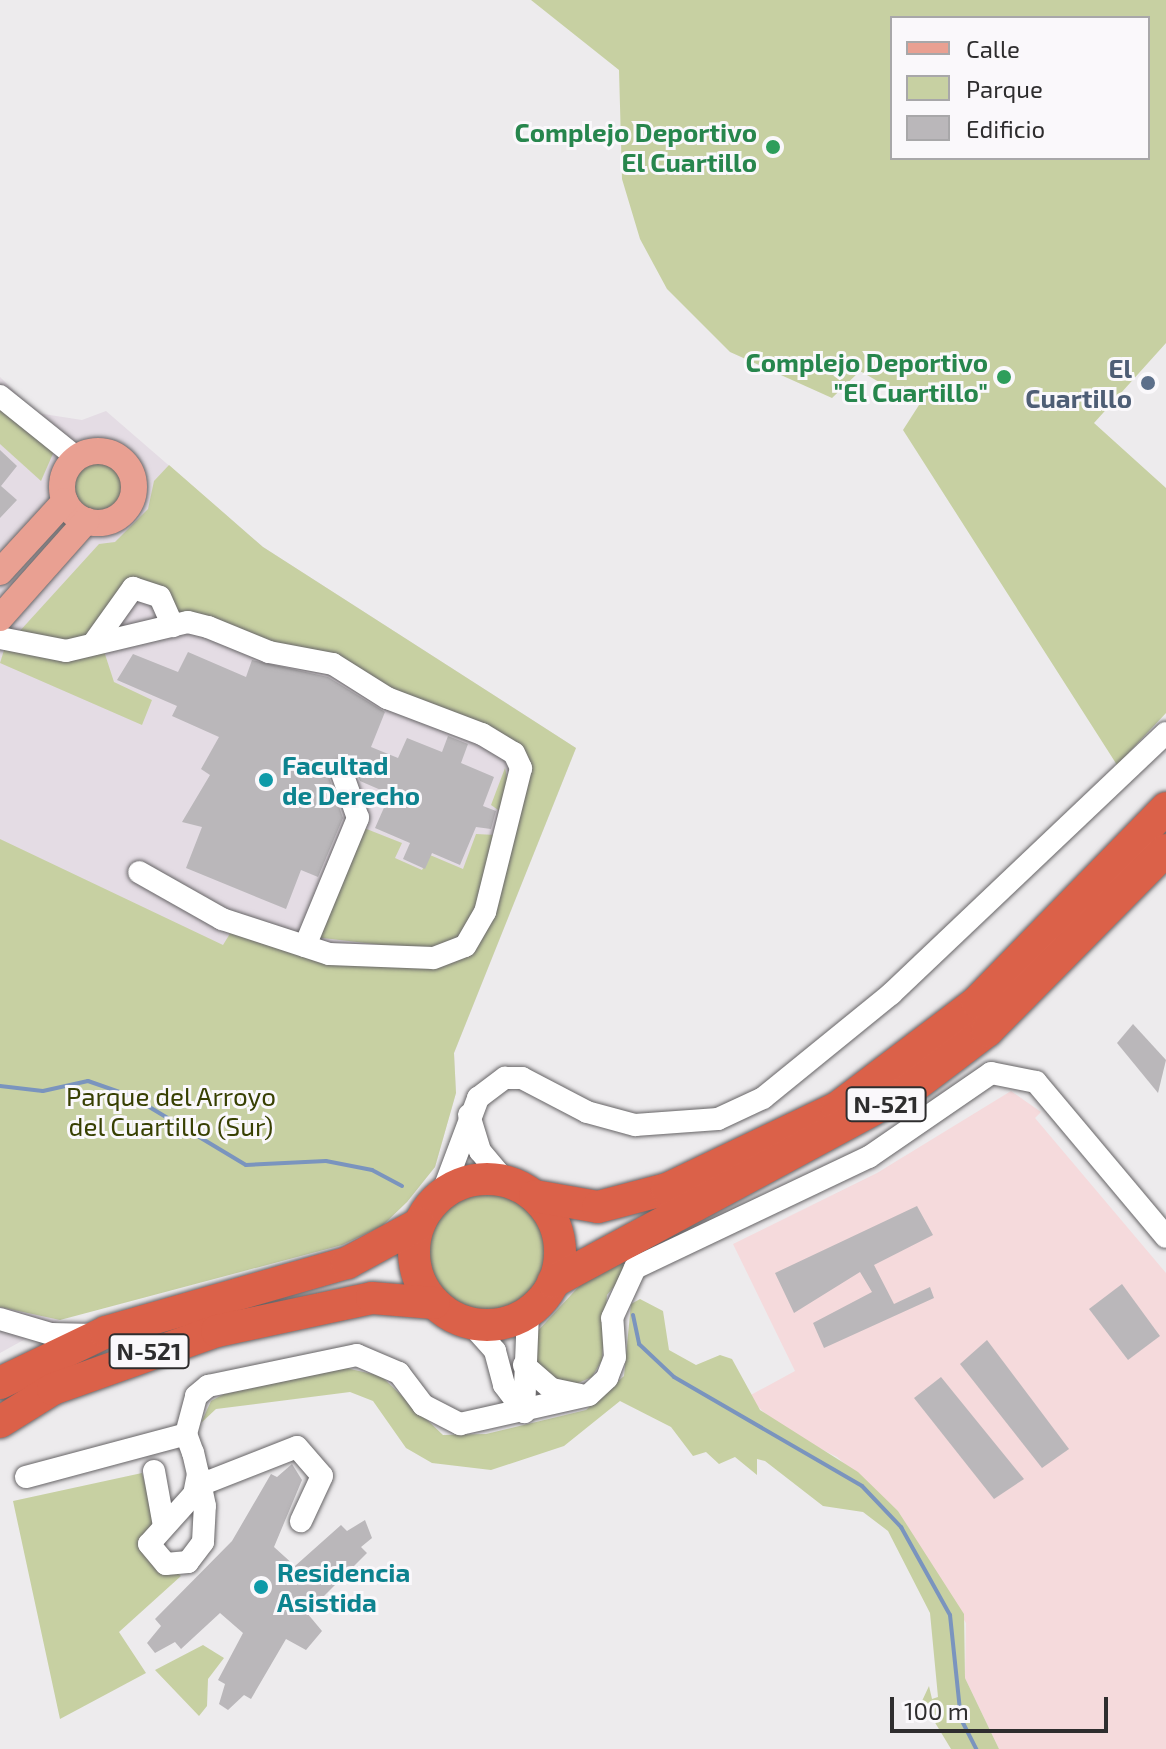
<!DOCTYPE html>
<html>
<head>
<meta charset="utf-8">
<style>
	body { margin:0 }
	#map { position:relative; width:1166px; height:1749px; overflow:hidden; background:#edebed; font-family:"Exo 2",sans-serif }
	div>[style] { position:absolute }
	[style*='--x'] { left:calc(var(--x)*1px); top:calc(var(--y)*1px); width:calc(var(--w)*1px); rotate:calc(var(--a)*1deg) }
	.commercial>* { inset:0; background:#f5dadc }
	.built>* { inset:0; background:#e4dce4 }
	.green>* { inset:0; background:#c7d0a2 }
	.round { border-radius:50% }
	.stream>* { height:4px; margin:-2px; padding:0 2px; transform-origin:2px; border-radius:2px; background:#7a94be }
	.building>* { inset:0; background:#bab7ba }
	.roads { filter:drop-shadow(0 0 2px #666466) drop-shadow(0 0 2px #666466) }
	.minor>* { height:22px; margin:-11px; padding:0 11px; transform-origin:11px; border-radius:11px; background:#fff }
	.major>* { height:26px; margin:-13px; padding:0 13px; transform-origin:13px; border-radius:13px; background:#e9a092 }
	.major>.ring { margin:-13px; padding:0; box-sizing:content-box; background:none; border:26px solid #e9a092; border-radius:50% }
	.highway>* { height:32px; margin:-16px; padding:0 16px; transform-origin:16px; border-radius:16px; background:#db6149 }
	.highway>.ring { margin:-16px; padding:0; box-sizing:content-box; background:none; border:32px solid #db6149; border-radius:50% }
	.dots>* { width:22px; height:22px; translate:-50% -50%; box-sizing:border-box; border:4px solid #faf8fb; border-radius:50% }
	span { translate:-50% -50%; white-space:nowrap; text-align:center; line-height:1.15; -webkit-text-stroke:6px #faf8fb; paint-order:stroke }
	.shield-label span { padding:2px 6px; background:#faf8fb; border:2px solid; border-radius:6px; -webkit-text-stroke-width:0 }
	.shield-label { font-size:24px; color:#2e2d2e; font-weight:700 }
	.leisure-label { font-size:26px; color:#27864d; font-weight:700 }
	.right { translate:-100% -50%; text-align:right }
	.service-label { font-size:26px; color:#4e5e75; font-weight:700 }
	.culture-label { font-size:26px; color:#0d838f; font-weight:700 }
	.left { translate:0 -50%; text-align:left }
	.park-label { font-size:26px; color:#384002 }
	.legend { position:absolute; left:890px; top:16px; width:260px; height:144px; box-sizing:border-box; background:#faf8fb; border:2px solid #a8a7a9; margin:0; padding:10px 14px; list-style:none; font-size:24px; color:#2e2d2e }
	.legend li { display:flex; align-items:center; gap:16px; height:40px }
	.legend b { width:40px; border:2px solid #a8a7a9 }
	.scale { position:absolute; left:890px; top:1697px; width:218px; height:36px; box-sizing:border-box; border:4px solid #2e2d2e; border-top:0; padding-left:10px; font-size:24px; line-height:28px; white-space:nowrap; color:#2e2d2e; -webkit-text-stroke:6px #faf8fb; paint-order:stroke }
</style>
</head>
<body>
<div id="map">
	<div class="commercial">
		<i style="clip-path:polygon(1011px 1091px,1041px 1112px,1035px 1118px,1166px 1273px,1166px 1749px,999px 1749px,965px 1678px,966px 1623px,898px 1511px,837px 1457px,785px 1431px,747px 1397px,795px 1371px,733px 1244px,877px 1173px)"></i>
	</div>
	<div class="built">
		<i style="clip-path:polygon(0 377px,37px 413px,82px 420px,106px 411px,263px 547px,576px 748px,454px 1053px,456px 1093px,435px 1167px,407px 1202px,382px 1226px,342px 1245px,67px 1316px,0 1353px)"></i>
	</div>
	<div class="green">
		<i style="clip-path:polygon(evenodd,531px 0,1166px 0,1166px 343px,1094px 423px,1166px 488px,1166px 713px,1117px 765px,903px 430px,919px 405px,860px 371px,832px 398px,730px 352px,667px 289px,640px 239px,622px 179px,619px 70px,531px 0,892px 18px,1148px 18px,1148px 158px,892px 158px,892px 18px)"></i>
		<i style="clip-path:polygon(0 405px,55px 449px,41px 481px,0 444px)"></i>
		<i class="round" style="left:72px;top:461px;width:52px;height:52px"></i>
		<i style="clip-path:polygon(169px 465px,263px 547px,576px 748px,454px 1053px,456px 1093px,435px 1167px,407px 1202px,382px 1226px,342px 1245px,60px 1320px,0 1307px,0 839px,223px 945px,234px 927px,325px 957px,470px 946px,518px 765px,403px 703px,180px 615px,151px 587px,78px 643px,18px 633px,99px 544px,115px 542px,148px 509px,154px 481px)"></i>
		<i style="clip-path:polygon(5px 647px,103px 648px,114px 682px,152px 700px,142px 725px,0 663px)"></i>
		<i style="clip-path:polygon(505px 768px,513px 804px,466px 934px,434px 951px,314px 937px,359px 826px,402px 843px,395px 858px,422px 870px,430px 855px,463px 869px,476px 834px,496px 835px,504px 814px,491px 805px)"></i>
		<i class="round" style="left:428px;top:1193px;width:120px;height:120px"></i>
		<i style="clip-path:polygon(652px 1241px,607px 1295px,602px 1360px,592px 1377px,569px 1387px,536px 1366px,534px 1335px,583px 1282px)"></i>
		<i style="clip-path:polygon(640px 1299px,663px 1311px,669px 1350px,696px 1365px,720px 1355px,732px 1359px,760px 1410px,858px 1472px,898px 1511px,964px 1614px,965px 1678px,999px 1749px,951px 1749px,922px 1701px,929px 1686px,932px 1699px,938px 1697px,930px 1613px,888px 1531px,863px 1512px,823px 1506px,765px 1461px,757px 1459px,757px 1475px,735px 1457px,719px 1464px,706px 1452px,693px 1456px,671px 1427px,620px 1401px,564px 1446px,491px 1470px,432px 1463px,406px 1448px,373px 1401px,350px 1392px,216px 1409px,201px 1423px,211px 1401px,224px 1394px,346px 1368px,381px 1376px,443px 1435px,486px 1434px,586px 1410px,624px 1376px,631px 1304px)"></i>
		<i style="clip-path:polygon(142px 1473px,166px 1564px,181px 1576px,119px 1632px,146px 1673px,60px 1719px,13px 1501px)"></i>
		<i style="clip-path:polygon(203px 1645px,224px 1658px,208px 1679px,207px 1706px,199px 1716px,155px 1670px)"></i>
	</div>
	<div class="stream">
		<i style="--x:0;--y:1086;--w:43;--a:6.6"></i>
		<i style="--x:43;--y:1091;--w:46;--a:-12.5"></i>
		<i style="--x:88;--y:1081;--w:46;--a:19.2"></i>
		<i style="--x:131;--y:1096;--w:134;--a:31"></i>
		<i style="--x:246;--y:1165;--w:80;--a:-2.9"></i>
		<i style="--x:326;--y:1161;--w:47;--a:11.1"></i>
		<i style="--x:372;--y:1170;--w:34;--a:28"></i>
		<i style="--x:633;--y:1315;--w:30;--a:78"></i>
		<i style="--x:639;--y:1344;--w:48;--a:43.3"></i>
		<i style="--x:674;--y:1377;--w:217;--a:30.1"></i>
		<i style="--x:862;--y:1486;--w:57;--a:46.4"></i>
		<i style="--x:901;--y:1527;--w:101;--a:60.9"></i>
		<i style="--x:950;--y:1615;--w:105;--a:84"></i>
		<i style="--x:961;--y:1719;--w:34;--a:63"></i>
	</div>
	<div class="building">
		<i style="clip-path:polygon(0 450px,17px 466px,1px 486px,17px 500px,0 518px)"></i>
		<i style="clip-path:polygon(188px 652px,246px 677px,252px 660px,328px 677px,385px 712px,371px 747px,398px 758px,407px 738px,442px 752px,448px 736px,468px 744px,461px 763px,494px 777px,483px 806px,496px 811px,491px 829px,476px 827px,460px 865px,432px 853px,425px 869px,403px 859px,410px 843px,375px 828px,390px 794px,360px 781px,352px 763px,338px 760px,329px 777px,343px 818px,318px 877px,301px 870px,286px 909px,186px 868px,202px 827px,182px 822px,210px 775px,201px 769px,219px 737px,172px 716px,177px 706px,117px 680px,133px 654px,178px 672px)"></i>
		<i style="clip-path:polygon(1133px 1024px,1166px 1060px,1158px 1093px,1117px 1043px)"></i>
		<i style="clip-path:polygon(917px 1206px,933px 1235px,874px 1265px,894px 1304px,930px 1287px,934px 1298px,824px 1348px,813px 1323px,872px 1292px,860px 1272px,794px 1313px,775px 1273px)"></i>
		<i style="clip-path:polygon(1122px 1284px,1160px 1336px,1128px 1360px,1089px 1309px)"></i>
		<i style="clip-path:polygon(987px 1340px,1069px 1449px,1042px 1468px,960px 1364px)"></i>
		<i style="clip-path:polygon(941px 1377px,1024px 1479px,994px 1499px,914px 1398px)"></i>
		<i style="clip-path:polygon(292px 1464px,302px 1480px,274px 1547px,295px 1566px,341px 1525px,347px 1531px,365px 1520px,372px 1538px,361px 1547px,367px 1553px,307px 1613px,322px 1631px,306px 1650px,286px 1639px,251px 1699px,244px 1695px,228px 1710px,219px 1704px,225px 1684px,218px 1680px,243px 1633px,220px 1613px,181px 1649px,175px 1642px,155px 1653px,147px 1643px,161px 1626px,155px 1619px,232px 1541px,271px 1474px,277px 1477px)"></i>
	</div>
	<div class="roads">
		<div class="minor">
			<i style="--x:0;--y:396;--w:99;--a:38.8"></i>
			<i style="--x:0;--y:638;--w:67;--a:11.1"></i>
			<i style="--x:66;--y:651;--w:125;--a:-13.4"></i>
			<i style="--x:188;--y:622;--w:21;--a:14"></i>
			<i style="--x:208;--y:627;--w:66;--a:22.3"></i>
			<i style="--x:269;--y:652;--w:65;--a:10.6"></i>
			<i style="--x:333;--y:664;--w:64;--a:32.2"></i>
			<i style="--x:387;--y:698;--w:102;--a:20.8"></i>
			<i style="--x:482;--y:734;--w:37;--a:31"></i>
			<i style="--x:514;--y:753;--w:17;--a:65"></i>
			<i style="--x:521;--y:768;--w:148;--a:104"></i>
			<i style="--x:485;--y:912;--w:39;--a:120"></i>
			<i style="--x:465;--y:946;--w:34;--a:159"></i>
			<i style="--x:433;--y:958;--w:104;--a:-177.8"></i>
			<i style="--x:329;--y:954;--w:113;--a:-161.9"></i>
			<i style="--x:222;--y:919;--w:95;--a:-150.5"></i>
			<i style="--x:93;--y:644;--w:69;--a:-54.5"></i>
			<i style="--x:133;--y:588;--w:28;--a:18"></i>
			<i style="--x:160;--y:597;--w:32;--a:66"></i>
			<i style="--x:305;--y:946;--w:139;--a:-67.5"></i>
			<i style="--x:358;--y:818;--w:48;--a:-109.6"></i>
			<i style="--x:469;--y:1115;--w:38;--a:73"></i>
			<i style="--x:480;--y:1151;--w:38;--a:50"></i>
			<i style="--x:442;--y:1194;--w:103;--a:-69.4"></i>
			<i style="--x:478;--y:1098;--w:34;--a:-37"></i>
			<i style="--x:505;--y:1078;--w:17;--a:0"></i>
			<i style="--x:522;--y:1078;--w:73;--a:27.6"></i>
			<i style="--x:587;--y:1112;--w:50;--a:15.2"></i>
			<i style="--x:635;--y:1125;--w:83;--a:-4.1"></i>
			<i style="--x:718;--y:1119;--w:50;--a:-25"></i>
			<i style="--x:763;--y:1098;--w:165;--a:-39.1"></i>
			<i style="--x:891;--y:994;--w:379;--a:-43.5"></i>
			<i style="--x:0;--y:1319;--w:53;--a:16.4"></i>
			<i style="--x:51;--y:1334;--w:43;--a:1.3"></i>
			<i style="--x:471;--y:1324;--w:36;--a:48"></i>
			<i style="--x:495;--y:1351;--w:35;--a:75"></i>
			<i style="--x:504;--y:1385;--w:34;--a:53"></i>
			<i style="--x:524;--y:1365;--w:37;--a:41"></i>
			<i style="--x:552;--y:1389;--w:29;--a:12"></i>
			<i style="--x:524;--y:1412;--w:99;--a:-87.7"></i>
			<i style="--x:154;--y:1471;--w:56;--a:79.7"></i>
			<i style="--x:198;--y:1474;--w:20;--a:101"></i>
			<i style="--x:194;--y:1494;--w:67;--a:132"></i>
			<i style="--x:149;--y:1544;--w:26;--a:50"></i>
			<i style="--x:166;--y:1564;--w:22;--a:-5"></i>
			<i style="--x:188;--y:1562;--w:25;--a:-53"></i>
			<i style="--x:203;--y:1542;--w:36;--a:-87"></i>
			<i style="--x:205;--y:1506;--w:33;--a:-102"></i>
			<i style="--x:198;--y:1474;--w:22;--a:-103"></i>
			<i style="--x:193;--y:1453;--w:20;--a:-110"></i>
			<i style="--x:186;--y:1434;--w:39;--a:-75"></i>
			<i style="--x:196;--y:1396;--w:16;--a:-40"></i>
			<i style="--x:208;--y:1386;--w:152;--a:-11.8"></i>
			<i style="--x:357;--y:1355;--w:46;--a:23.2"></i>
			<i style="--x:399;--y:1373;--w:40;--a:53"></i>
			<i style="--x:423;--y:1405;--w:42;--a:27.2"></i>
			<i style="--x:460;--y:1424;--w:132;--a:-12.7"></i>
			<i style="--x:589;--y:1395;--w:25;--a:-43"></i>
			<i style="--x:607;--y:1378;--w:22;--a:-69"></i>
			<i style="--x:615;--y:1357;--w:39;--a:-94"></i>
			<i style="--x:612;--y:1318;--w:55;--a:-65.3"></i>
			<i style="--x:635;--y:1268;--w:259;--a:-25.4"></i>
			<i style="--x:869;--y:1157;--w:148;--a:-34.5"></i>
			<i style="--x:991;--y:1073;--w:46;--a:11.3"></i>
			<i style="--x:1036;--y:1082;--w:202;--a:50"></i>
			<i style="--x:26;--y:1477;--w:166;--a:-15"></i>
			<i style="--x:200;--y:1485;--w:104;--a:-21.4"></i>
			<i style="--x:297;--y:1447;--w:38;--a:49"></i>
			<i style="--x:322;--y:1476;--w:50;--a:115"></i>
		</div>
		<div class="major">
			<i class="ring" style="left:62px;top:451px;width:46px;height:46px"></i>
			<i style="--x:0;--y:572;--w:96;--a:-47.5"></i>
			<i style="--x:0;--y:618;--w:130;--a:-48.4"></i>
		</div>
		<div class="highway">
			<i class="ring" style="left:414px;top:1179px;width:114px;height:114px"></i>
			<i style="--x:535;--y:1196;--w:64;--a:9.9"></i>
			<i style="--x:598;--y:1207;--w:71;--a:-14.6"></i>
			<i style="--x:667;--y:1189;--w:188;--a:-25.5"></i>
			<i style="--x:837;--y:1108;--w:176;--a:-37.1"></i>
			<i style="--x:977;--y:1002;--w:271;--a:-45.7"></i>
			<i style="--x:553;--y:1282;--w:404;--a:-28.3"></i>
			<i style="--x:909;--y:1090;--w:98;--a:-37.1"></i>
			<i style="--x:987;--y:1031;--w:255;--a:-45.3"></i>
			<i style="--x:0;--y:1383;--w:118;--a:-25.7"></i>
			<i style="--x:106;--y:1332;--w:251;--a:-16"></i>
			<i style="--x:347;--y:1263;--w:82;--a:-28.4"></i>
			<i style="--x:0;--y:1422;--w:62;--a:-31.9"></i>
			<i style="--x:53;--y:1389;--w:174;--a:-19.5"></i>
			<i style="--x:217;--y:1331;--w:158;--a:-12"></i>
			<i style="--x:372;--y:1298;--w:62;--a:4.6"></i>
		</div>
	</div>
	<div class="dots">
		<i style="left:773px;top:147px;background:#2e9e5b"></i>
		<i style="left:1004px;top:377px;background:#2e9e5b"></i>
		<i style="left:1148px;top:383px;background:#5c6f8a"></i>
		<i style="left:266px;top:780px;background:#0f9aa8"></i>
		<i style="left:261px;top:1587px;background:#0f9aa8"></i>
	</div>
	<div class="shield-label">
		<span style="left:886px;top:1104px">N-521</span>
		<span style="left:149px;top:1351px">N-521</span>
	</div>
	<div class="leisure-label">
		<span class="right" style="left:757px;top:147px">Complejo Deportivo<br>El Cuartillo</span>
		<span class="right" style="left:988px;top:377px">Complejo Deportivo<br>"El Cuartillo"</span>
	</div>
	<div class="service-label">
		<span class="right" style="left:1132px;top:383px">El<br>Cuartillo</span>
	</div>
	<div class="culture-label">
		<span class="left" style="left:282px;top:780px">Facultad<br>de Derecho</span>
		<span class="left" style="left:277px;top:1587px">Residencia<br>Asistida</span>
	</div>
	<div class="park-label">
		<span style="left:171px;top:1111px">Parque del Arroyo<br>del Cuartillo (Sur)</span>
	</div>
	<ul class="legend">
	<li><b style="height:10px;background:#e9a092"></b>Calle</li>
	<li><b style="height:22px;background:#c7d0a2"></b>Parque</li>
	<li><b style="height:22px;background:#bab7ba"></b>Edificio</li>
	</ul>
	<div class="scale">100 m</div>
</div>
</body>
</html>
